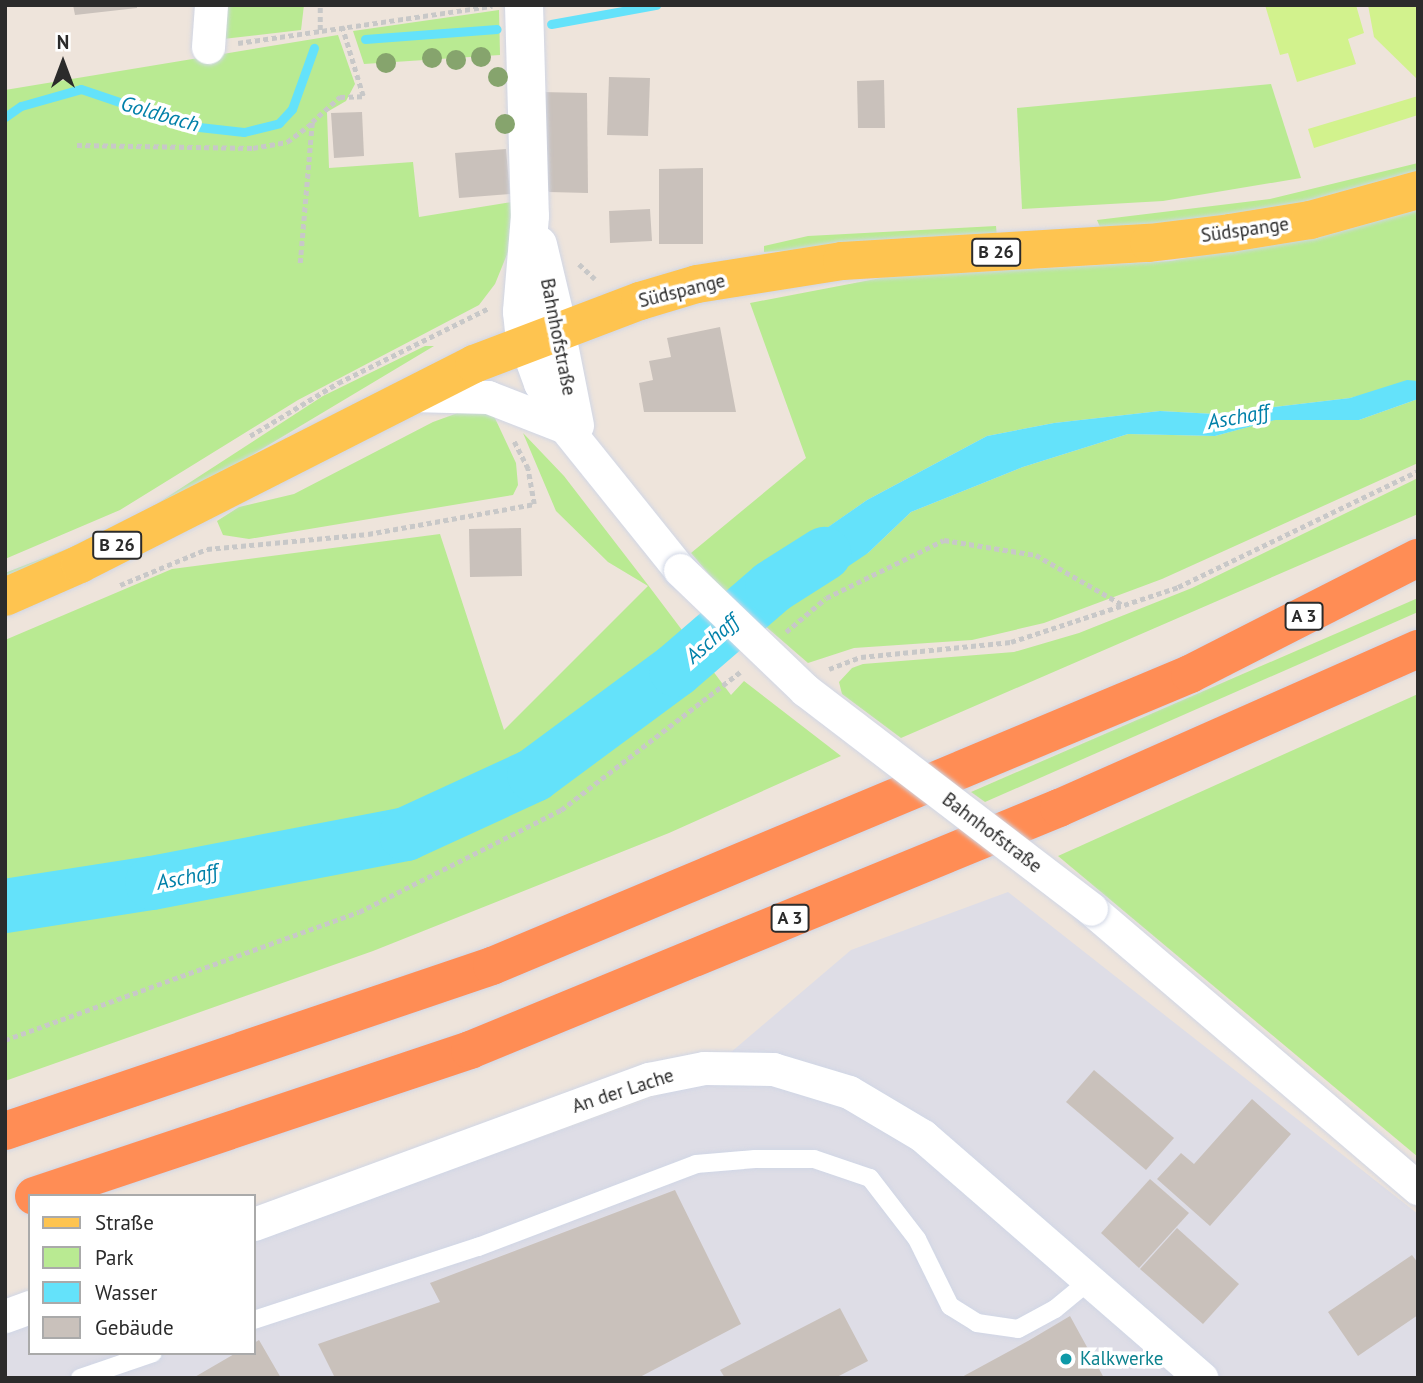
<!DOCTYPE html>
<html>
<head>
<meta charset="utf-8">
<style>
	body { margin:0 }
	#map { position:relative; width:1423px; height:1383px; overflow:hidden; background:#eee4db; font-family:"PT Sans",sans-serif }
	div>[style] { position:absolute }
	[style*='--x'] { left:calc(var(--x)*1px); top:calc(var(--y)*1px); width:calc(var(--w)*1px); rotate:calc(var(--a)*1deg) }
	.industrial>* { inset:0; background:#dedde6 }
	.green>* { inset:0; background:#b9ea92 }
	.pitch>* { inset:0; background:#d2f28d }
	.water>* { inset:0; background:#64e2fa }
	.stream>* { height:9px; margin:-4.5px; padding:0 4.5px; transform-origin:4.5px; border-radius:4.5px; background:#64e2fa }
	.river>* { height:54px; margin:-27px; padding:0 27px; transform-origin:27px; border-radius:27px; background:#64e2fa }
	.building>* { inset:0; background:#c9c1bb }
	.path>* { height:4.5px; margin-top:-2.25px; transform-origin:0; background:repeating-linear-gradient(90deg,#c8c8c8 0 5px,transparent 0 8.5px) }
	.roads { filter:drop-shadow(0 0 2px #d0d6e5) drop-shadow(0 0 2px #d0d6e5) }
	.lane>* { height:18px; margin:-9px; padding:0 9px; transform-origin:9px; border-radius:9px; background:#fff }
	.street>* { height:33px; margin:-16.5px; padding:0 16.5px; transform-origin:16.5px; border-radius:16.5px; background:#fff }
	.secondary>* { height:38px; margin:-19px; padding:0 19px; transform-origin:19px; border-radius:19px; background:#fff }
	.primary>* { height:38px; margin:-19px; padding:0 19px; transform-origin:19px; border-radius:19px; background:#fec450 }
	.highway>* { height:38px; margin:-19px; padding:0 19px; transform-origin:19px; border-radius:19px; background:#ff8d55 }
	.bridges { filter:drop-shadow(0 0 2px #d0d6e5) drop-shadow(0 0 2px #d0d6e5) }
	.street-bridge>* { height:33px; margin:-16.5px; padding:0 16.5px; transform-origin:16.5px; border-radius:16.5px; background:#fff }
	.trees>* { width:20px; height:20px; margin:-10px; border-radius:50%; background:#86a46d }
	.dots>* { width:19px; height:19px; translate:-50% -50%; box-sizing:border-box; border:4px solid #fff; border-radius:50% }
	span { translate:-50% -50%; white-space:nowrap; text-align:center; line-height:1.15; -webkit-text-stroke:7px #fff; paint-order:stroke }
	.shield-label span { padding:2px 5px; background:#fff; border:2px solid; border-radius:5px; -webkit-text-stroke-width:0 }
	.shield-label { font-size:18px; color:#2b2b2b; font-weight:700 }
	.street-label { font-size:19px; color:#2b2b2b }
	.culture-label { font-size:19px; color:#0d838f }
	.left { translate:0 -50%; text-align:left }
	.water-label { font-size:21px; color:#0080a9; font-style:italic }
	.frame { position:absolute; inset:0; border:7px solid #2b2b2b; pointer-events:none }
	.legend { position:absolute; left:28px; top:1194px; width:228px; height:161px; box-sizing:border-box; background:#fff; border:2px solid #aaa; margin:0; padding:9px 12px; list-style:none; font-size:21px; color:#2b2b2b }
	.legend li { display:flex; align-items:center; gap:14px; height:35px }
	.legend b { width:35px; border:2px solid #aaa }
	.north { position:absolute; left:28px; top:28px; width:70px; height:70px; -webkit-text-stroke:5px #fff; paint-order:stroke; rotate:0deg; font-size:19px; font-weight:700; line-height:28px; text-align:center; color:#2b2b2b }
	.north::after { content:''; display:block; margin:auto; width:24px; height:32px; background:#2b2b2b; clip-path:polygon(50% 0,100% 100%,50% 72%,0 100%) }
</style>
</head>
<body>
<div id="map">
	<div class="industrial">
		<i style="clip-path:polygon(1008px 892px,1418px 1214px,1418px 1378px,5px 1378px,5px 1329px,30px 1320px,30px 1353px,254px 1353px,254px 1240px,696px 1082px,851px 950px)"></i>
	</div>
	<div class="green">
		<i style="clip-path:polygon(226px 5px,304px 5px,301px 30px,223px 39px)"></i>
		<i style="clip-path:polygon(499px 10px,500px 55px,364px 64px,353px 31px)"></i>
		<i style="clip-path:polygon(338px 35px,355px 84px,346px 101px,327px 112px,329px 168px,413px 162px,419px 217px,512px 202px,508px 252px,495px 284px,479px 305px,298px 400px,120px 510px,5px 559px,5px 90px)"></i>
		<i style="clip-path:polygon(1271px 84px,1301px 178px,1163px 201px,1022px 209px,1017px 108px)"></i>
		<i style="clip-path:polygon(1418px 163px,1418px 172px,1276px 210px,1159px 228px,1100px 227px,1097px 220px,1270px 199px)"></i>
		<i style="clip-path:polygon(1418px 206px,1418px 381px,1350px 398px,1215px 414px,1160px 411px,1054px 423px,987px 436px,867px 500px,747px 584px,868px 553px,911px 512px,1023px 467px,1128px 434px,1215px 436px,1274px 420px,1359px 420px,1418px 399px,1418px 463px,1162px 579px,1044px 623px,972px 640px,854px 648px,808px 663px,719px 586px,691px 553px,806px 458px,750px 303px,886px 277px,1171px 261px,1338px 229px)"></i>
		<i style="clip-path:polygon(996px 226px,997px 238px,764px 252px,764px 246px,808px 236px)"></i>
		<i style="clip-path:polygon(425px 346px,434px 346px,217px 476px,5px 581px,5px 573px,69px 548px,155px 505px,323px 396px)"></i>
		<i style="clip-path:polygon(466px 410px,493px 414px,516px 463px,518px 485px,513px 495px,249px 539px,223px 535px,217px 521px,239px 507px,294px 494px,433px 422px)"></i>
		<i style="clip-path:polygon(523px 433px,564px 476px,648px 585px,731px 695px,744px 681px,841px 756px,669px 833px,373px 951px,5px 1081px,5px 640px,172px 569px,440px 534px,504px 730px,648px 586px,608px 562px,556px 511px)"></i>
		<i style="clip-path:polygon(1418px 478px,1418px 514px,901px 738px,842px 694px,839px 682px,852px 668px,863px 664px,1014px 652px,1079px 633px,1192px 588px)"></i>
		<i style="clip-path:polygon(1418px 598px,1418px 612px,985px 802px,971px 792px)"></i>
		<i style="clip-path:polygon(1418px 694px,1418px 1157px,1058px 856px)"></i>
	</div>
	<div class="pitch">
		<i style="clip-path:polygon(1265px 5px,1356px 5px,1364px 33px,1348px 39px,1356px 64px,1297px 82px,1288px 53px,1280px 55px)"></i>
		<i style="clip-path:polygon(1368px 5px,1418px 5px,1418px 80px,1374px 37px)"></i>
		<i style="clip-path:polygon(1418px 96px,1418px 115px,1314px 148px,1308px 129px)"></i>
	</div>
	<div class="water">
		<i style="clip-path:polygon(1407px 380px,1418px 381px,1418px 399px,1359px 420px,1275px 420px,1215px 436px,1128px 434px,1023px 467px,911px 512px,868px 553px,785px 609px,746px 584px,867px 500px,987px 436px,1054px 423px,1160px 411px,1215px 414px,1350px 398px)"></i>
	</div>
	<div class="stream">
		<i style="--x:551;--y:24;--w:107;--a:-10.3"></i>
		<i style="--x:365;--y:39;--w:132;--a:-4.3"></i>
		<i style="--x:5;--y:117;--w:19;--a:-35"></i>
		<i style="--x:21;--y:106;--w:62;--a:-15.8"></i>
		<i style="--x:81;--y:89;--w:115;--a:18.7"></i>
		<i style="--x:190;--y:126;--w:54;--a:6.3"></i>
		<i style="--x:244;--y:132;--w:36;--a:-14"></i>
		<i style="--x:279;--y:123;--w:19;--a:-47"></i>
		<i style="--x:292;--y:109;--w:65;--a:-70.2"></i>
	</div>
	<div class="river">
		<i style="--x:5;--y:906;--w:149;--a:-8.9"></i>
		<i style="--x:152;--y:883;--w:259;--a:-10.9"></i>
		<i style="--x:406;--y:834;--w:141;--a:-24.7"></i>
		<i style="--x:534;--y:775;--w:177;--a:-36.5"></i>
		<i style="--x:676;--y:670;--w:127;--a:-40.8"></i>
		<i style="--x:772;--y:587;--w:62;--a:-32.4"></i>
	</div>
	<div class="building">
		<i style="clip-path:polygon(73px 5px,137px 5px,137px 8px,75px 15px)"></i>
		<i style="clip-path:polygon(609px 77px,650px 78px,648px 136px,607px 135px)"></i>
		<i style="clip-path:polygon(884px 80px,885px 128px,858px 128px,857px 81px)"></i>
		<i style="clip-path:polygon(541px 92px,587px 93px,588px 193px,549px 192px,541px 180px)"></i>
		<i style="clip-path:polygon(362px 112px,364px 156px,334px 158px,331px 113px)"></i>
		<i style="clip-path:polygon(506px 149px,510px 194px,459px 198px,455px 153px)"></i>
		<i style="clip-path:polygon(703px 168px,703px 244px,659px 244px,659px 169px)"></i>
		<i style="clip-path:polygon(650px 209px,652px 241px,610px 243px,609px 211px)"></i>
		<i style="clip-path:polygon(720px 327px,736px 412px,644px 412px,639px 383px,653px 380px,649px 361px,671px 357px,667px 338px)"></i>
		<i style="clip-path:polygon(521px 528px,522px 576px,470px 577px,469px 529px)"></i>
		<i style="clip-path:polygon(1094px 1070px,1174px 1138px,1146px 1170px,1066px 1102px)"></i>
		<i style="clip-path:polygon(1252px 1099px,1291px 1134px,1210px 1226px,1157px 1179px,1181px 1153px,1194px 1164px)"></i>
		<i style="clip-path:polygon(1150px 1179px,1189px 1213px,1139px 1268px,1101px 1233px)"></i>
		<i style="clip-path:polygon(675px 1190px,741px 1324px,638px 1378px,335px 1378px,318px 1344px,440px 1302px,430px 1283px)"></i>
		<i style="clip-path:polygon(1177px 1228px,1239px 1284px,1203px 1324px,1140px 1269px)"></i>
		<i style="clip-path:polygon(1412px 1255px,1418px 1263px,1418px 1315px,1358px 1356px,1328px 1312px)"></i>
		<i style="clip-path:polygon(840px 1308px,868px 1361px,835px 1378px,725px 1378px,720px 1370px)"></i>
		<i style="clip-path:polygon(1070px 1316px,1104px 1378px,960px 1378px,1028px 1341px)"></i>
		<i style="clip-path:polygon(259px 1340px,281px 1378px,193px 1378px,236px 1353px,254px 1353px,254px 1343px)"></i>
	</div>
	<div class="path">
		<i style="--x:320;--y:30;--w:25;--a:-90"></i>
		<i style="--x:238;--y:43;--w:257;--a:-8.3"></i>
		<i style="--x:77;--y:145;--w:176;--a:1"></i>
		<i style="--x:253;--y:148;--w:35;--a:-10"></i>
		<i style="--x:287;--y:142;--w:31;--a:-37"></i>
		<i style="--x:300;--y:263;--w:142;--a:-85.1"></i>
		<i style="--x:312;--y:122;--w:38;--a:-42"></i>
		<i style="--x:340;--y:97;--w:23;--a:-2"></i>
		<i style="--x:363;--y:96;--w:72;--a:-106.9"></i>
		<i style="--x:579;--y:264;--w:22;--a:43"></i>
		<i style="--x:250;--y:436;--w:103;--a:-31.1"></i>
		<i style="--x:338;--y:383;--w:169;--a:-26.4"></i>
		<i style="--x:120;--y:585;--w:94;--a:-22.5"></i>
		<i style="--x:207;--y:549;--w:162;--a:-5.3"></i>
		<i style="--x:368;--y:534;--w:169;--a:-10.2"></i>
		<i style="--x:534;--y:504;--w:36;--a:-100"></i>
		<i style="--x:528;--y:469;--w:31;--a:-117"></i>
		<i style="--x:786;--y:632;--w:52;--a:-40.4"></i>
		<i style="--x:826;--y:598;--w:131;--a:-26.2"></i>
		<i style="--x:944;--y:540;--w:93;--a:9.3"></i>
		<i style="--x:1036;--y:555;--w:100;--a:29.9"></i>
		<i style="--x:829;--y:669;--w:34;--a:-21"></i>
		<i style="--x:861;--y:657;--w:151;--a:-5.7"></i>
		<i style="--x:1011;--y:642;--w:176;--a:-18.2"></i>
		<i style="--x:1178;--y:587;--w:267;--a:-25.8"></i>
		<i style="--x:5;--y:1040;--w:376;--a:-19.9"></i>
		<i style="--x:359;--y:912;--w:226;--a:-26.8"></i>
		<i style="--x:561;--y:810;--w:226;--a:-37.6"></i>
	</div>
	<div class="roads">
		<div class="lane">
			<i style="--x:254;--y:1320;--w:236;--a:-18.1"></i>
			<i style="--x:478;--y:1247;--w:233;--a:-20.8"></i>
			<i style="--x:696;--y:1164;--w:59;--a:-4.8"></i>
			<i style="--x:755;--y:1159;--w:59;--a:0"></i>
			<i style="--x:814;--y:1159;--w:59;--a:18.7"></i>
			<i style="--x:870;--y:1178;--w:77;--a:52.4"></i>
			<i style="--x:917;--y:1239;--w:75;--a:63.8"></i>
			<i style="--x:950;--y:1306;--w:32;--a:32"></i>
			<i style="--x:977;--y:1323;--w:41;--a:8.3"></i>
			<i style="--x:1018;--y:1329;--w:42;--a:-28.4"></i>
			<i style="--x:1055;--y:1309;--w:44;--a:-39.5"></i>
			<i style="--x:80;--y:1378;--w:77;--a:-18.9"></i>
		</div>
		<div class="street">
			<i style="--x:208;--y:47;--w:42;--a:-85.9"></i>
			<i style="--x:558;--y:329;--w:98;--a:78.8"></i>
			<i style="--x:525;--y:342;--w:44;--a:69.9"></i>
			<i style="--x:540;--y:383;--w:51;--a:60.4"></i>
			<i style="--x:565;--y:427;--w:184;--a:51.2"></i>
			<i style="--x:411;--y:395;--w:77;--a:1.5"></i>
			<i style="--x:488;--y:397;--w:83;--a:21.3"></i>
			<i style="--x:1091;--y:909;--w:430;--a:40.5"></i>
			<i style="--x:254;--y:1224;--w:421;--a:-20.2"></i>
			<i style="--x:649;--y:1079;--w:56;--a:-11.3"></i>
			<i style="--x:704;--y:1068;--w:69;--a:0.8"></i>
			<i style="--x:773;--y:1069;--w:79;--a:16.8"></i>
			<i style="--x:849;--y:1092;--w:86;--a:30.7"></i>
			<i style="--x:923;--y:1136;--w:369;--a:41"></i>
			<i style="--x:5;--y:1316;--w:27;--a:-20"></i>
		</div>
		<div class="secondary">
			<i style="--x:524;--y:5;--w:211;--a:88.4"></i>
			<i style="--x:530;--y:216;--w:96;--a:94.8"></i>
			<i style="--x:522;--y:312;--w:30;--a:84"></i>
			<i style="--x:538;--y:245;--w:86;--a:76.6"></i>
		</div>
		<div class="primary">
			<i style="--x:5;--y:597;--w:82;--a:-23.7"></i>
			<i style="--x:80;--y:564;--w:442;--a:-26.9"></i>
			<i style="--x:474;--y:364;--w:178;--a:-20.8"></i>
			<i style="--x:640;--y:301;--w:59;--a:-16.6"></i>
			<i style="--x:697;--y:284;--w:147;--a:-9"></i>
			<i style="--x:842;--y:261;--w:308;--a:-3.4"></i>
			<i style="--x:1149;--y:243;--w:82;--a:-7"></i>
			<i style="--x:1230;--y:233;--w:81;--a:-9.2"></i>
			<i style="--x:1310;--y:220;--w:112;--a:-15.5"></i>
		</div>
		<div class="highway">
			<i style="--x:5;--y:1131;--w:514;--a:-18.72"></i>
			<i style="--x:492;--y:966;--w:757;--a:-22.7"></i>
			<i style="--x:1190;--y:674;--w:256;--a:-27"></i>
			<i style="--x:34;--y:1196;--w:460;--a:-18.5"></i>
			<i style="--x:470;--y:1050;--w:637;--a:-22.34"></i>
			<i style="--x:1059;--y:808;--w:393;--a:-23.9"></i>
		</div>
	</div>
	<div class="bridges">
		<div class="street-bridge">
			<i style="--x:680;--y:570;--w:173;--a:43.8"></i>
			<i style="--x:805;--y:690;--w:360;--a:37.4"></i>
		</div>
	</div>
	<div class="trees">
		<i style="left:481px;top:57px"></i>
		<i style="left:432px;top:58px"></i>
		<i style="left:456px;top:60px"></i>
		<i style="left:386px;top:63px"></i>
		<i style="left:498px;top:77px"></i>
		<i style="left:505px;top:124px"></i>
	</div>
	<div class="dots">
		<i style="left:1066px;top:1359px;background:#0f9aa8"></i>
	</div>
	<div class="shield-label">
		<span style="left:996px;top:252px">B 26</span>
		<span style="left:117px;top:545px">B 26</span>
		<span style="left:1304px;top:616px">A 3</span>
		<span style="left:790px;top:918px">A 3</span>
	</div>
	<div class="street-label">
		<span style="left:1245px;top:230px;rotate:-8deg">Südspange</span>
		<span style="left:682px;top:291px;rotate:-14deg">Südspange</span>
		<span style="left:558px;top:337px;rotate:79deg">Bahnhofstraße</span>
		<span style="left:992px;top:833px;rotate:37deg">Bahnhofstraße</span>
		<span style="left:623px;top:1091px;rotate:-18deg">An der Lache</span>
	</div>
	<div class="culture-label">
		<span class="left" style="left:1080px;top:1359px">Kalkwerke</span>
	</div>
	<div class="water-label">
		<span style="left:160px;top:114px;rotate:16deg">Goldbach</span>
		<span style="left:1238px;top:417px;rotate:-10deg">Aschaff</span>
		<span style="left:712px;top:639px;rotate:-41deg">Aschaff</span>
		<span style="left:187px;top:877px;rotate:-11deg">Aschaff</span>
	</div>
	<div class="frame"></div>
	<ul class="legend">
	<li><b style="height:9px;background:#fec450"></b>Straße</li>
	<li><b style="height:19px;background:#b9ea92"></b>Park</li>
	<li><b style="height:19px;background:#64e2fa"></b>Wasser</li>
	<li><b style="height:19px;background:#c9c1bb"></b>Gebäude</li>
	</ul>
	<div class="north">N</div>
</div>
</body>
</html>
